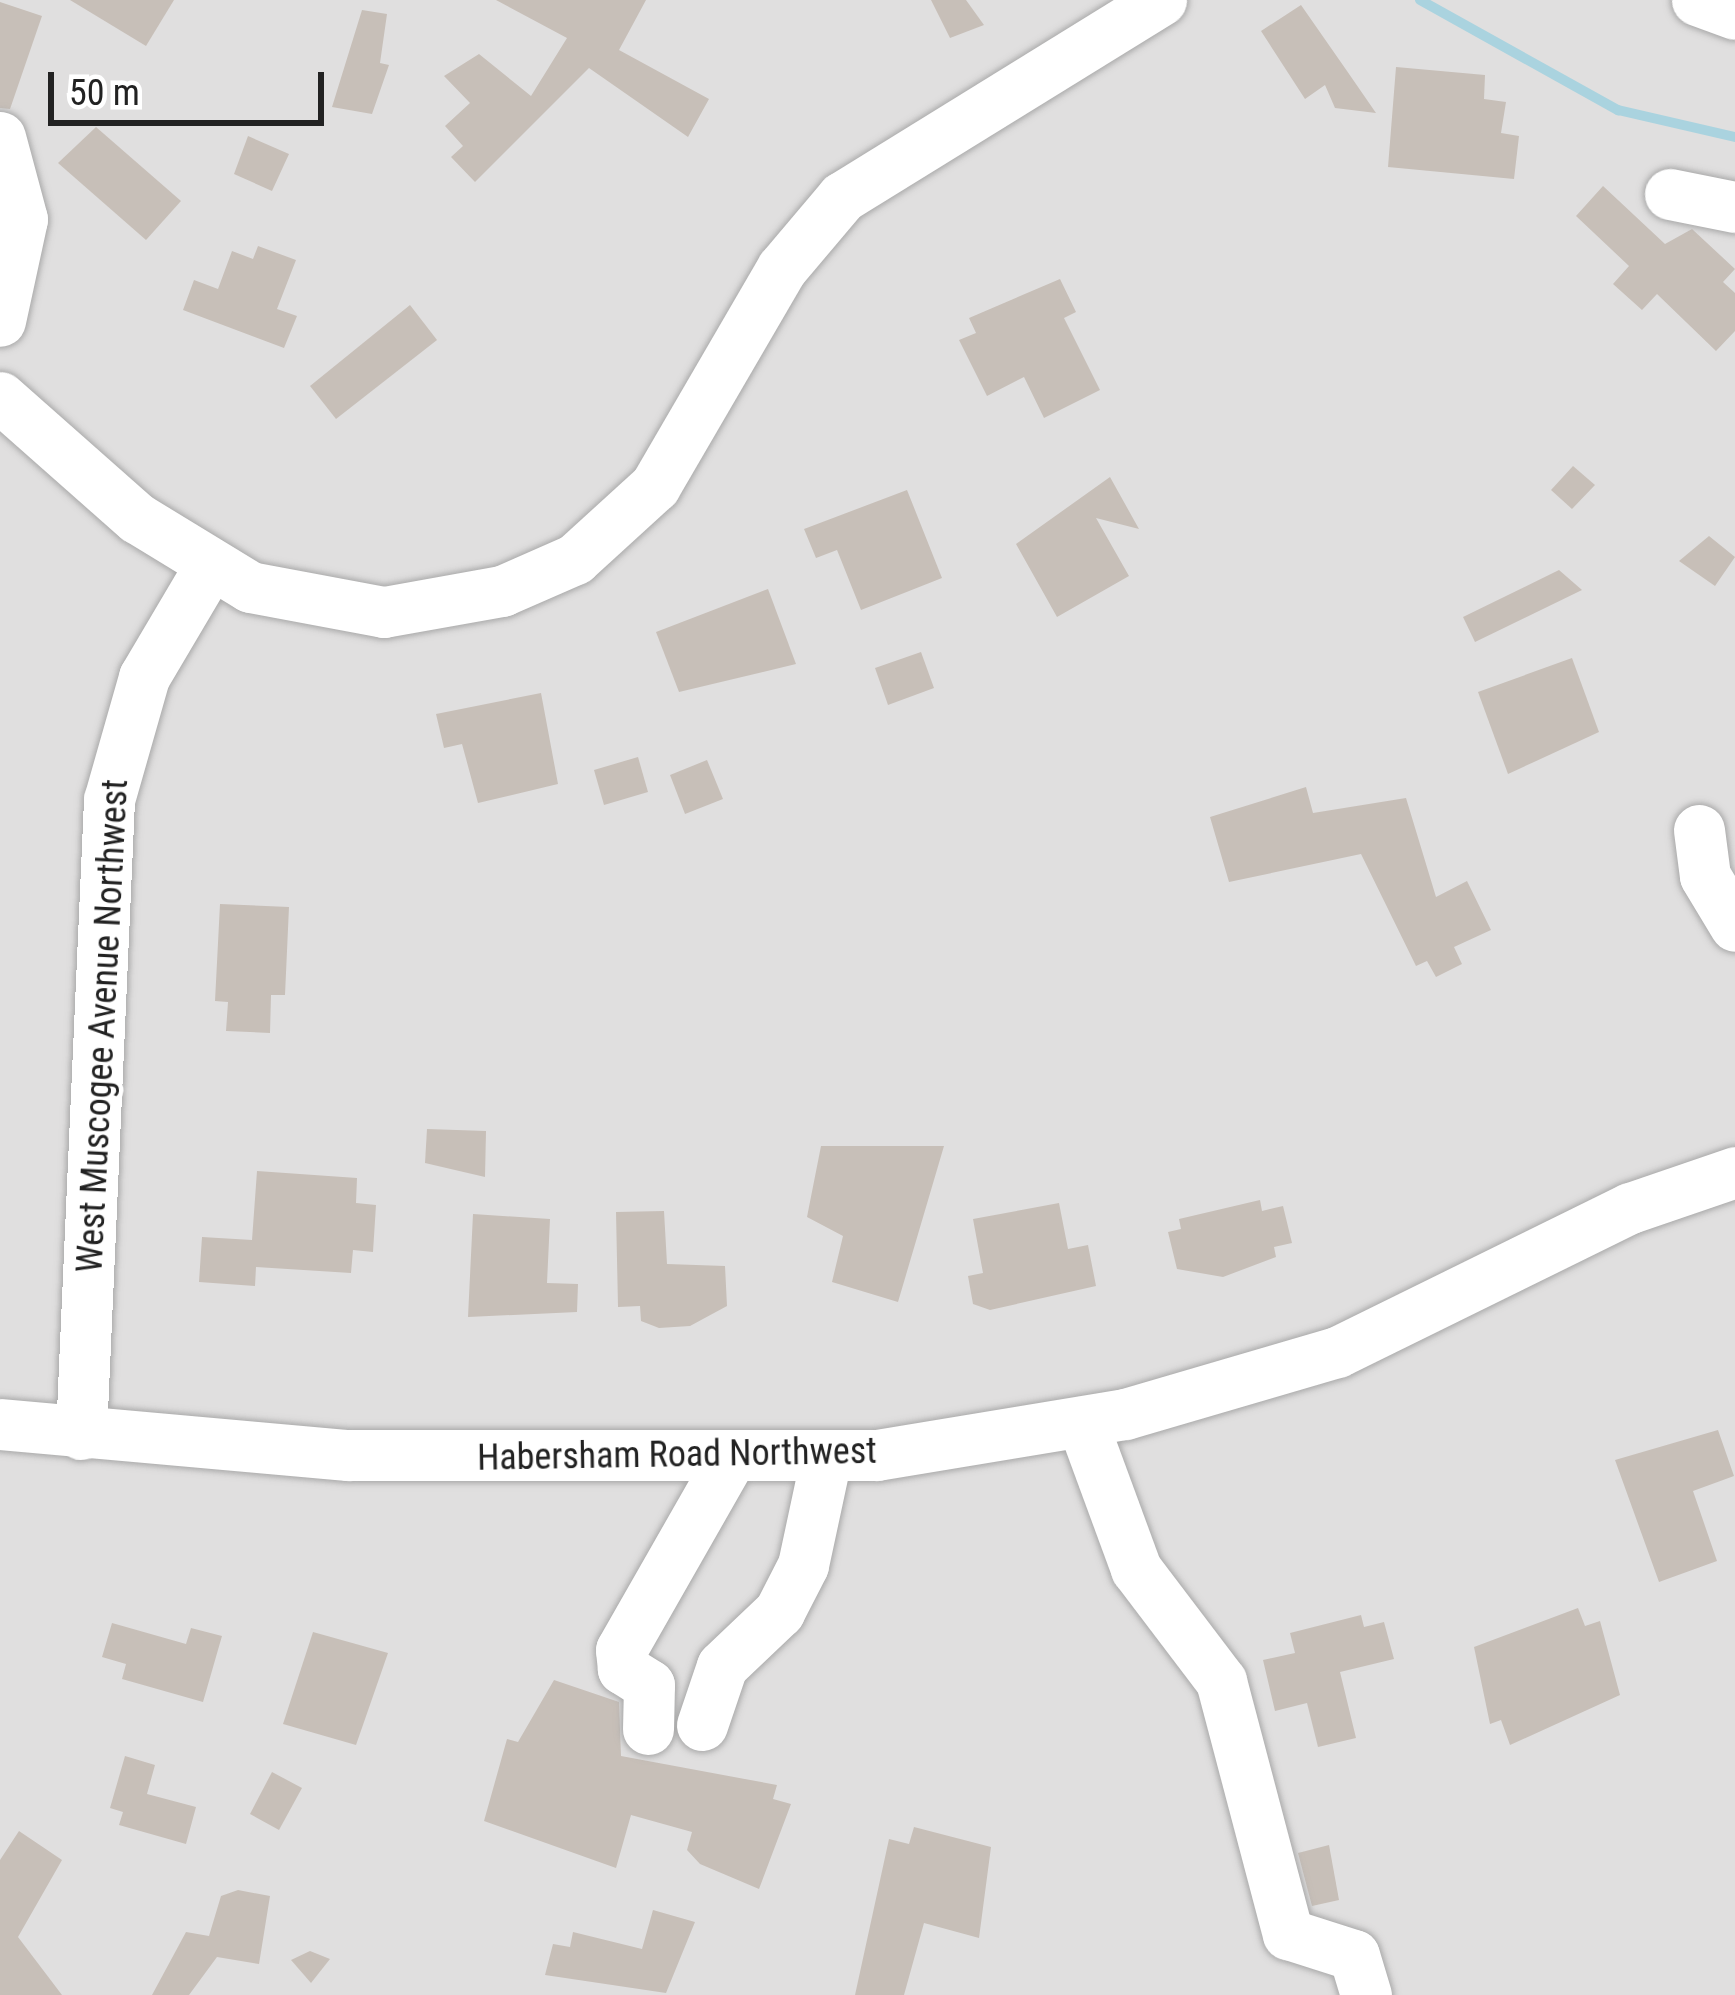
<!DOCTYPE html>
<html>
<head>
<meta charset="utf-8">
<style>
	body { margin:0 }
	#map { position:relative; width:1735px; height:1995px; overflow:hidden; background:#f2efe9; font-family:"Roboto Condensed",sans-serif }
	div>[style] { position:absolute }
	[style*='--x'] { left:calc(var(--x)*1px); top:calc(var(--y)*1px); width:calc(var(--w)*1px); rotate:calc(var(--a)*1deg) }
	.residential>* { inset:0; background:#e0dfdf }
	.stream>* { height:10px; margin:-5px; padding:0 5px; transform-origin:5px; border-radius:5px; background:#aad3df }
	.building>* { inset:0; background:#c7bfb8 }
	.roads { filter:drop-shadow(0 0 3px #a9a9a9) drop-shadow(0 0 3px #a9a9a9) }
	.minor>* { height:51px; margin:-25.5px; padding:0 25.5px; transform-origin:25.5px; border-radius:25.5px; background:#fff }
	span { translate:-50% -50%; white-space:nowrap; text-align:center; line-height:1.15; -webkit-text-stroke:9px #fff; paint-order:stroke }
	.street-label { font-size:36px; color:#222 }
	.scale { position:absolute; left:48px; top:72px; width:276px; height:54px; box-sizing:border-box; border:6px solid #222; border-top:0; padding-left:15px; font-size:36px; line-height:42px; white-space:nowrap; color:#222; -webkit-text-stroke:9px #fff; paint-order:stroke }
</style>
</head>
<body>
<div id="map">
	<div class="residential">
		<i style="clip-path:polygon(0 0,1735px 0,1735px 1995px,0 1995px)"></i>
	</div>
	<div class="stream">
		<i style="--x:1420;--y:0;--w:227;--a:29.1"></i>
		<i style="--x:1618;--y:110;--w:120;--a:13"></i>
	</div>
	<div class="building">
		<i style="clip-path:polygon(70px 0,174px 0,146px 46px)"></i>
		<i style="clip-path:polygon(496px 0,646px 0,619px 50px,709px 99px,688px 137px,589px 68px,475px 182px,451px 157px,463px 146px,445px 126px,470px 103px,444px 76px,479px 54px,531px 96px,567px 38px)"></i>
		<i style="clip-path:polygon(931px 0,966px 0,984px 25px,950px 38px)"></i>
		<i style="clip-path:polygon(0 2px,42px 16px,10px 109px,0 108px)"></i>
		<i style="clip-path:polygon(1301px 5px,1347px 71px,1376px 113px,1335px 108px,1325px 85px,1305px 99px,1261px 31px)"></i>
		<i style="clip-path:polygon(362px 10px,387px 14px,380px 63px,389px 65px,372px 114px,332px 107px)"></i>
		<i style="clip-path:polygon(1396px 67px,1485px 75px,1484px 99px,1506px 102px,1501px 133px,1519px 136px,1514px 179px,1388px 167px)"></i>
		<i style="clip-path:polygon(96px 127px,181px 201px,146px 240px,58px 163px)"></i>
		<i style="clip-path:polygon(248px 136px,289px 154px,272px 191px,234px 174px)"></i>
		<i style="clip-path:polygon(1603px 186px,1665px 244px,1692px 229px,1735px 269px,1723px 282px,1735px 293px,1735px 331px,1716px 351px,1657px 294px,1642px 310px,1613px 284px,1629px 266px,1576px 216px)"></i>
		<i style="clip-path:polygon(258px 246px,296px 260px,277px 309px,297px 316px,284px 348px,183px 310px,194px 280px,218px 289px,232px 251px,253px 259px)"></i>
		<i style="clip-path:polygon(1060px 279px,1076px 312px,1064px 318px,1100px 390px,1044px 418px,1024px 377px,987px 396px,959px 340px,976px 333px,969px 318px)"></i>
		<i style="clip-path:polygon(410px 305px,437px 340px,336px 419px,310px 386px)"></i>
		<i style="clip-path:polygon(1573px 466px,1595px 485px,1572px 509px,1551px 490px)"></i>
		<i style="clip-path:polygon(1110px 477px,1139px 529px,1096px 518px,1129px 576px,1057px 617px,1016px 544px)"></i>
		<i style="clip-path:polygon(907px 490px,942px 578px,861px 610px,837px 550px,816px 558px,804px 529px)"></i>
		<i style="clip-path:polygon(1709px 536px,1735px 557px,1715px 586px,1679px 561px)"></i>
		<i style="clip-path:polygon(1559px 570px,1582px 590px,1475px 642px,1463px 617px)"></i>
		<i style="clip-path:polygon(768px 589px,796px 664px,679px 692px,656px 632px)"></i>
		<i style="clip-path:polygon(921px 652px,934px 688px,888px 705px,875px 668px)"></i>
		<i style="clip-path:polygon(1572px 658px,1599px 732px,1508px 774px,1478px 692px)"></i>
		<i style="clip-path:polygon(541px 693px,558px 784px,478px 803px,462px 744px,444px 748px,436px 714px)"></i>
		<i style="clip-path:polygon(638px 757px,648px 792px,604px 805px,594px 770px)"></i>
		<i style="clip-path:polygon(707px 760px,723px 799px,685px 814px,670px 775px)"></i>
		<i style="clip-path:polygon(1306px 787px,1313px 813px,1406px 798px,1436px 897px,1467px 881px,1491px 930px,1454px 947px,1462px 964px,1436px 977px,1427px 961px,1416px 966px,1361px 854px,1229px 882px,1210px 817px)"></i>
		<i style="clip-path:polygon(220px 904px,289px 907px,285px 995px,271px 995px,270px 1033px,226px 1031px,228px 1002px,215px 1001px)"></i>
		<i style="clip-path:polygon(427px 1129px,486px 1131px,485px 1177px,425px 1163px)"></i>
		<i style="clip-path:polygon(821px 1146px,944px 1146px,898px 1302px,832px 1282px,843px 1236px,807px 1217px)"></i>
		<i style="clip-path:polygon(257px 1171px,357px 1178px,356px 1203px,376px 1205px,373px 1252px,353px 1250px,351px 1273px,256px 1267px,255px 1286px,199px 1282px,202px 1237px,252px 1240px)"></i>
		<i style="clip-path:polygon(1260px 1200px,1262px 1211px,1283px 1206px,1292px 1243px,1274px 1247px,1276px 1257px,1223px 1277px,1177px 1269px,1168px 1232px,1181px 1229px,1179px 1219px)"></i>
		<i style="clip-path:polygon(1059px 1203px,1068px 1249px,1088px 1245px,1096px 1286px,990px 1310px,973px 1304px,968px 1276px,983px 1273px,973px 1219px)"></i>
		<i style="clip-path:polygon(664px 1211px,667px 1264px,725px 1266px,727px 1306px,690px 1326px,659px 1328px,641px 1321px,640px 1306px,618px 1307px,616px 1212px)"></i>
		<i style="clip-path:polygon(473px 1214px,550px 1219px,547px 1283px,578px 1284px,577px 1312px,468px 1317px)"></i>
		<i style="clip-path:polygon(1718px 1430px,1734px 1476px,1693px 1491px,1717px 1561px,1659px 1582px,1615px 1460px)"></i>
		<i style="clip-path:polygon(1578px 1608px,1585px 1626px,1600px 1621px,1620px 1695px,1510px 1745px,1501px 1720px,1490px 1724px,1474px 1647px)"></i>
		<i style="clip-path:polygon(1361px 1615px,1364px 1627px,1384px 1622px,1394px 1659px,1340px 1672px,1356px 1738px,1318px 1747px,1307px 1703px,1275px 1711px,1263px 1660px,1295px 1653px,1290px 1633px)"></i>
		<i style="clip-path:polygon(112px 1623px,186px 1644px,191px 1628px,222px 1636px,203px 1702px,122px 1679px,126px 1664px,102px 1657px)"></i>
		<i style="clip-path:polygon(313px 1632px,388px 1653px,356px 1745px,283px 1724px)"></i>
		<i style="clip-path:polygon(554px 1680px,619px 1702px,621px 1756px,777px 1785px,773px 1799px,791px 1804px,759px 1889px,700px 1864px,687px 1850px,692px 1832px,631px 1815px,616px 1868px,484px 1821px,507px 1739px,518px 1742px)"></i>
		<i style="clip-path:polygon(125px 1756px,155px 1765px,147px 1794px,196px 1807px,186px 1844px,119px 1825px,123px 1812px,110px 1808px)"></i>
		<i style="clip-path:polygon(272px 1772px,302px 1788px,279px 1830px,250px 1814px)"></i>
		<i style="clip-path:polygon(914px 1827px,991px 1847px,979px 1938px,924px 1923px,904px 1995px,855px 1995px,889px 1839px,909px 1844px)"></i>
		<i style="clip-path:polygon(19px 1831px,62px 1860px,18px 1937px,62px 1995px,0 1995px,0 1860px)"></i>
		<i style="clip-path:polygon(1329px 1845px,1339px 1900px,1312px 1906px,1298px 1853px)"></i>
		<i style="clip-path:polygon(238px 1890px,270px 1896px,259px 1964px,217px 1957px,189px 1995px,152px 1995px,186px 1932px,209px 1936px,221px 1896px)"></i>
		<i style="clip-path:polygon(653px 1910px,695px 1922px,666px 1993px,545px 1975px,553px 1944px,570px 1947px,573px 1932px,642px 1949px)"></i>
		<i style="clip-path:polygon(310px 1951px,330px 1959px,311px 1983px,291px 1960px)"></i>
	</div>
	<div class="roads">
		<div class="minor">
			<i style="--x:1697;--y:0;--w:40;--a:20.2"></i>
			<i style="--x:0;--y:137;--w:85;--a:75"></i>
			<i style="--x:22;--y:219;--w:104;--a:102.2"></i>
			<i style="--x:1670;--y:194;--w:66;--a:11.3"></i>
			<i style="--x:0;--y:397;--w:183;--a:41.5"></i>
			<i style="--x:137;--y:518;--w:132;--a:31.4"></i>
			<i style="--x:250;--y:587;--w:136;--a:10.6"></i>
			<i style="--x:384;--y:612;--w:120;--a:-10.1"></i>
			<i style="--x:502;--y:591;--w:80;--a:-23.7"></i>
			<i style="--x:575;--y:559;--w:108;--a:-42.4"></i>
			<i style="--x:655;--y:486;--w:252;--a:-59.8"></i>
			<i style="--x:782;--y:268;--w:93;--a:-49.8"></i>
			<i style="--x:842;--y:197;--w:375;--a:-31.7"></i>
			<i style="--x:1699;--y:830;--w:46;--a:82.6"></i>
			<i style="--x:1705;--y:876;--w:58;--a:59"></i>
			<i style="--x:1082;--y:1422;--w:157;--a:69.8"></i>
			<i style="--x:1136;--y:1569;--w:141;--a:52.8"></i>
			<i style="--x:1221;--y:1681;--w:262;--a:75.2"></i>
			<i style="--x:1288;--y:1934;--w:69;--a:17.7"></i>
			<i style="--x:1354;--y:1955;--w:42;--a:73.3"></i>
			<i style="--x:0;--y:1424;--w:349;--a:5.1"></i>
			<i style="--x:348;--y:1455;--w:529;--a:0"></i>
			<i style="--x:877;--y:1455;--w:251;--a:-9.4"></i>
			<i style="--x:1125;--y:1414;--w:221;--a:-16.3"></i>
			<i style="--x:1337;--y:1352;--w:326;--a:-26.2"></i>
			<i style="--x:1630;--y:1208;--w:111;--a:-18.9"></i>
			<i style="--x:81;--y:1434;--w:635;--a:-87.47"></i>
			<i style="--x:109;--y:800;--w:128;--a:-74.1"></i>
			<i style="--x:144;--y:677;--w:128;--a:-59.4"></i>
			<i style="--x:702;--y:1725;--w:62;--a:-71.3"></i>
			<i style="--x:722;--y:1666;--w:79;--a:-43.5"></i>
			<i style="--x:779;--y:1612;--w:53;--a:-62.9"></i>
			<i style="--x:803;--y:1565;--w:109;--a:-77.9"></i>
			<i style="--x:648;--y:1729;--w:44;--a:-88.7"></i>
			<i style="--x:649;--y:1685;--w:31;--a:-148"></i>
			<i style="--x:623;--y:1669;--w:19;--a:-96"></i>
			<i style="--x:621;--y:1650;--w:218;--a:-60.3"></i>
		</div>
	</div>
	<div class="street-label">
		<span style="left:103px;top:1026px;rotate:-87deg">West Muscogee Avenue Northwest</span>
		<span style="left:677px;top:1455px;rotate:-1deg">Habersham Road Northwest</span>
	</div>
	<div class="scale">50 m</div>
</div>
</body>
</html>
